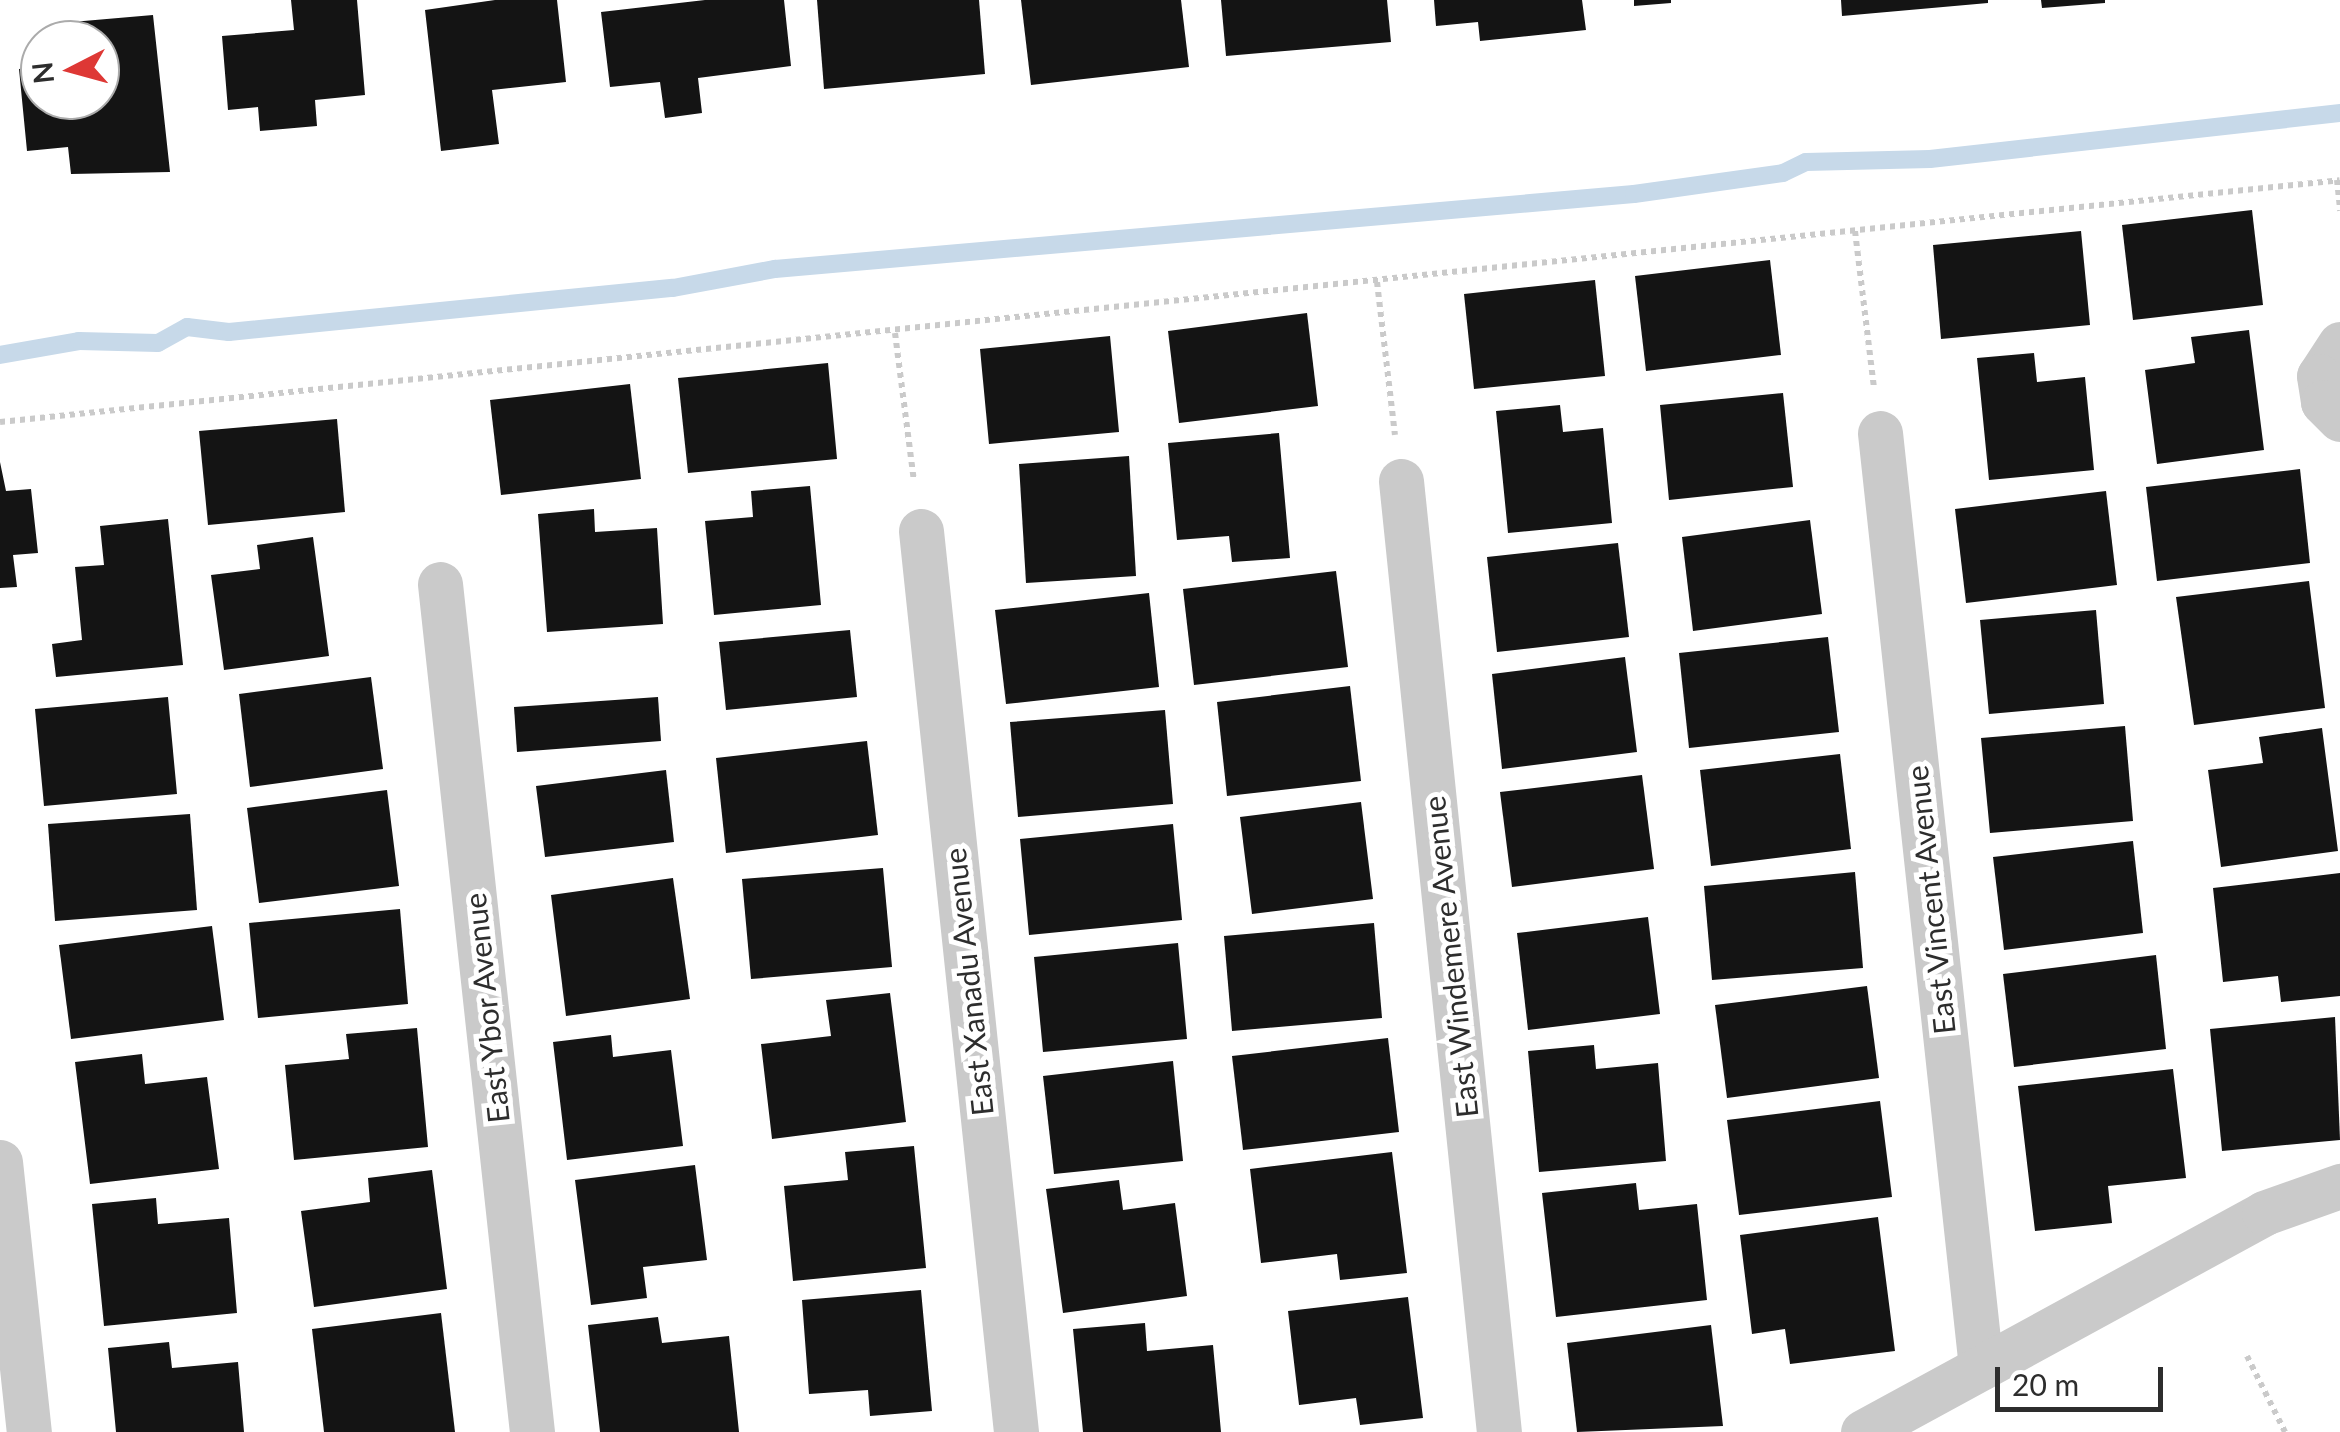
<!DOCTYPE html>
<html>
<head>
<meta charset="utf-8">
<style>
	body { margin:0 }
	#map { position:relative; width:2340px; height:1432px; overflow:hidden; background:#fff; font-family:Lato,sans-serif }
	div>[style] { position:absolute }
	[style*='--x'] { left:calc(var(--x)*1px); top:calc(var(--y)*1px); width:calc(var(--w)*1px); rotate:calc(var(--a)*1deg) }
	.stream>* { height:18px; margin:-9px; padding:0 9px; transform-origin:9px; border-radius:9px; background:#c7d9e9 }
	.building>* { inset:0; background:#141414 }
	.path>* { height:6px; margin-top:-3px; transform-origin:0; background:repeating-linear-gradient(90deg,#cacaca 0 5px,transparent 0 10px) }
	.street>* { height:45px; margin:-22.5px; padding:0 22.5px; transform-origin:22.5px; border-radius:22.5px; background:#cacaca }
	span { translate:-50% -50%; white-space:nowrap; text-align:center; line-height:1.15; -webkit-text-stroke:10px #fff; paint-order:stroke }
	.street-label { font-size:30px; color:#2d2d2d }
	.north { position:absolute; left:20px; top:20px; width:100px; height:100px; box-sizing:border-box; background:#fff; border:2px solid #ababab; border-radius:50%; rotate:264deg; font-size:28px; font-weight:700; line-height:40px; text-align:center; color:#2d2d2d }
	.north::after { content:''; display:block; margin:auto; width:35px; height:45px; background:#de3835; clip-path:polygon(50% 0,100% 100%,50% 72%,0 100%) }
	.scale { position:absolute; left:1995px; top:1367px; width:168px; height:45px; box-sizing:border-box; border:5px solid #2d2d2d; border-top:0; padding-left:12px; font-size:30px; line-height:35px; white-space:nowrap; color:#2d2d2d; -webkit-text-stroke:8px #fff; paint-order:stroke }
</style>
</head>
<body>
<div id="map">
	<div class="stream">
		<i style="--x:0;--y:355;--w:80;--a:-10"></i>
		<i style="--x:79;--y:341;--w:79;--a:1.5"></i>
		<i style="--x:158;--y:343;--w:33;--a:-29"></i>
		<i style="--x:187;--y:327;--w:42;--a:6.8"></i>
		<i style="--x:229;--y:332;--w:446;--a:-5.7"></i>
		<i style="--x:673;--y:288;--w:104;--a:-10.6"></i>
		<i style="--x:775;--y:269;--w:862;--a:-4.99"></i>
		<i style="--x:1634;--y:194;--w:150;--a:-8"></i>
		<i style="--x:1783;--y:173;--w:25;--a:-26"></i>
		<i style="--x:1806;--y:162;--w:124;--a:-1.4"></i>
		<i style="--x:1930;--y:159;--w:413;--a:-6.4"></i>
	</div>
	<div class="building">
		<i style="clip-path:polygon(291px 0,357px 0,365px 95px,315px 100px,317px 126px,260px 131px,258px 107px,228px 110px,222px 36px,294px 30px)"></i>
		<i style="clip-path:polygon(495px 0,557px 0,566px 82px,492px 90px,499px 144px,441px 151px,425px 10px)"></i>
		<i style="clip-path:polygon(705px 0,784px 0,791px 66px,698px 78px,702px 113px,665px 118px,660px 82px,610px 87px,601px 12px)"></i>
		<i style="clip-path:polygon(817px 0,979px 0,985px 74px,824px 89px)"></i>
		<i style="clip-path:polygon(1021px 0,1181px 0,1189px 67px,1031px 85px)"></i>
		<i style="clip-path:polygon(1221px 0,1387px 0,1391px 42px,1226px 56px)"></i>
		<i style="clip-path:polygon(1434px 0,1582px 0,1586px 30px,1480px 41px,1478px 22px,1436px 26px)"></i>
		<i style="clip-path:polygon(1634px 0,1671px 0,1671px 3px,1634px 6px)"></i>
		<i style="clip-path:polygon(1841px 0,1988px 0,1988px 3px,1842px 16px)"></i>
		<i style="clip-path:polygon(2041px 0,2105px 0,2105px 3px,2042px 8px)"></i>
		<i style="clip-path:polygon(153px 15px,170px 172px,71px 174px,68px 147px,27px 151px,19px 69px,40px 67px,40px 100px,100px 100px,100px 40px,74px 40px,72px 22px)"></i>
		<i style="clip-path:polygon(2252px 210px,2263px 305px,2133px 320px,2122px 225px)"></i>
		<i style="clip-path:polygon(2081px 231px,2090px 325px,1941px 339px,1933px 245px)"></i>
		<i style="clip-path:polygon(1770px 260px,1781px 355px,1646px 371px,1635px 276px)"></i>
		<i style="clip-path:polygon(1595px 280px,1605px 376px,1474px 389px,1464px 294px)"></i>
		<i style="clip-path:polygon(1307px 313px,1318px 406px,1179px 423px,1168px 331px)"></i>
		<i style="clip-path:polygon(2249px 330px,2264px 450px,2157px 464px,2145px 370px,2195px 363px,2191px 337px)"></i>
		<i style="clip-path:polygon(1110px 336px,1119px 432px,989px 444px,980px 349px)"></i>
		<i style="clip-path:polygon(2034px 353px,2037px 382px,2085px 377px,2094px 470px,1989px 480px,1977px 358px)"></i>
		<i style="clip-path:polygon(828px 363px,837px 459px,688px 473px,678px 378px)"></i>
		<i style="clip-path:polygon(630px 384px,641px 479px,501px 495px,490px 400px)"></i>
		<i style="clip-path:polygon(1783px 393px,1793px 487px,1669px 500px,1660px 405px)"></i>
		<i style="clip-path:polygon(1560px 405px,1563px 432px,1603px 428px,1612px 523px,1508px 533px,1496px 411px)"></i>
		<i style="clip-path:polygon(337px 419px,345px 512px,208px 525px,199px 431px)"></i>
		<i style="clip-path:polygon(1279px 433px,1290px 558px,1232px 562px,1229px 536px,1177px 540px,1168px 443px)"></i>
		<i style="clip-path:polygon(1129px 456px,1136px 576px,1026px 583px,1019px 464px)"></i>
		<i style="clip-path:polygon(0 462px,6px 491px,31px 489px,38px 553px,13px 555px,17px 587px,0 588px)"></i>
		<i style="clip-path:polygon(2300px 469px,2310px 563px,2157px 581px,2146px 487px)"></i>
		<i style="clip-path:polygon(810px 486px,821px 605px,714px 615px,705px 521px,753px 517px,751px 491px)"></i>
		<i style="clip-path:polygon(2106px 491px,2117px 585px,1966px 603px,1955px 509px)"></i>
		<i style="clip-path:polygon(594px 509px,595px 532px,657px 528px,663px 624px,547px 632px,538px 514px)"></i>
		<i style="clip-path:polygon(168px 519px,183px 665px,56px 677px,52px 644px,82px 640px,75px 567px,104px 565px,100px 526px)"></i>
		<i style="clip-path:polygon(1810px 520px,1822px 614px,1693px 631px,1682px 537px)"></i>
		<i style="clip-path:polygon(313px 537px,329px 656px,224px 670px,211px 575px,260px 569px,257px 545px)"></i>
		<i style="clip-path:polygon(1618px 543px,1629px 637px,1497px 652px,1487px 557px)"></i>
		<i style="clip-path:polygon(1336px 571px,1348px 667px,1194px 685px,1183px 589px)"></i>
		<i style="clip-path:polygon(2309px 581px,2325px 708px,2194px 725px,2176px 597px)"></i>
		<i style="clip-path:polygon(1149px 593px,1159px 687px,1006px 704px,995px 610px)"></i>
		<i style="clip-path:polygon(2096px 610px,2104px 704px,1989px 714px,1980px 620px)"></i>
		<i style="clip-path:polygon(850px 630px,857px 697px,726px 710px,719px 642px)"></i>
		<i style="clip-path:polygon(1828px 637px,1839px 732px,1689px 748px,1679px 653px)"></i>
		<i style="clip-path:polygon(1625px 657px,1637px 752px,1502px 769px,1492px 674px)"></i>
		<i style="clip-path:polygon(371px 677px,383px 769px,250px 787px,239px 694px)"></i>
		<i style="clip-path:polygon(1350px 686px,1361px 781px,1227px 796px,1217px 702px)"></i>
		<i style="clip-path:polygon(168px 697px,177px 794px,44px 806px,35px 709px)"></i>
		<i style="clip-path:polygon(658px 697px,661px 741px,517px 752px,514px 707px)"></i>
		<i style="clip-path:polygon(1165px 710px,1173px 804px,1018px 817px,1010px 722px)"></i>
		<i style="clip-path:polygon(2125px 726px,2133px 821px,1990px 833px,1981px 738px)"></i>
		<i style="clip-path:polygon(2322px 728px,2338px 851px,2221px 867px,2208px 770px,2263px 763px,2259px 737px)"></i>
		<i style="clip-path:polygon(867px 741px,878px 835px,726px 853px,716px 758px)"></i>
		<i style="clip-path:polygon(1840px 754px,1851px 849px,1711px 866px,1700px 770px)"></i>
		<i style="clip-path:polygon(666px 770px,674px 842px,545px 857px,536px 786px)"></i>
		<i style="clip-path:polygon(1642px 775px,1654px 869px,1512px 887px,1500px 792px)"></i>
		<i style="clip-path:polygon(387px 790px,399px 886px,259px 903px,247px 808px)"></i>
		<i style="clip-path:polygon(1361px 802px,1373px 899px,1252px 914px,1240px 817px)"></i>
		<i style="clip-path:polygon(190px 814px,197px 910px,55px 921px,48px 824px)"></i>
		<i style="clip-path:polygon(1173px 824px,1182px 920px,1029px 935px,1020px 839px)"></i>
		<i style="clip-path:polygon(2133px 841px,2143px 933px,2004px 950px,1993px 857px)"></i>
		<i style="clip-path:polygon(883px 868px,892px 967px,751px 979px,742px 879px)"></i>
		<i style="clip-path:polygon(1855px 872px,1863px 968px,1712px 980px,1704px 886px)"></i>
		<i style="clip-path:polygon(2340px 873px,2340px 996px,2281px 1002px,2278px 976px,2223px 982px,2213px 888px)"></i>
		<i style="clip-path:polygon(673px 878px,690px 999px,566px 1016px,551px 895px)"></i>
		<i style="clip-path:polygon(400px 909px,408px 1004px,258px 1018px,249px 923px)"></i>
		<i style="clip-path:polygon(1648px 917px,1660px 1014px,1528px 1030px,1517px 933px)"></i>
		<i style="clip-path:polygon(1374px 923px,1382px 1018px,1232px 1031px,1224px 936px)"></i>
		<i style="clip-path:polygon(212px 926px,224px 1020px,71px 1039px,59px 945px)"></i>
		<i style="clip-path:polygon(1178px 943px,1187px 1039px,1043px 1052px,1034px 957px)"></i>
		<i style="clip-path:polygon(2156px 955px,2166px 1049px,2014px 1067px,2003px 974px)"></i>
		<i style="clip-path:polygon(1867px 986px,1879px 1078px,1727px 1098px,1715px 1005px)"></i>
		<i style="clip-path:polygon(890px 993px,906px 1122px,772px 1139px,761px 1044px,831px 1036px,826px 1000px)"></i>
		<i style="clip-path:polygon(2335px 1017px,2340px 1140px,2222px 1151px,2210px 1029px)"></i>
		<i style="clip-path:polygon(417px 1028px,428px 1147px,294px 1160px,285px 1065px,349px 1059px,346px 1034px)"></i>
		<i style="clip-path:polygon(611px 1035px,613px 1057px,671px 1050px,683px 1146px,567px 1160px,553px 1042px)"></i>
		<i style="clip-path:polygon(1388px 1038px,1399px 1132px,1243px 1150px,1232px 1056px)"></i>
		<i style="clip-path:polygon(1594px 1045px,1596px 1069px,1658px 1063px,1666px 1161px,1539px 1172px,1528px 1051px)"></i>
		<i style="clip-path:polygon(142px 1054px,145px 1084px,207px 1077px,219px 1169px,90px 1184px,75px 1062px)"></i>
		<i style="clip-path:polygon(1173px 1061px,1183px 1161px,1054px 1174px,1043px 1076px)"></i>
		<i style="clip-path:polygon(2173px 1069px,2186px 1178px,2108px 1186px,2112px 1223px,2035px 1231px,2018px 1086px)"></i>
		<i style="clip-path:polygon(1880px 1101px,1892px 1197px,1739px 1215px,1727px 1120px)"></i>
		<i style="clip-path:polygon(914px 1146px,926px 1268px,793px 1281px,784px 1186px,848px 1180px,845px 1152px)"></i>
		<i style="clip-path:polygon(1392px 1152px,1407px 1273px,1340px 1280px,1337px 1254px,1261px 1263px,1250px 1169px)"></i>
		<i style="clip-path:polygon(695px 1165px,707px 1260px,643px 1267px,647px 1298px,591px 1305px,575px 1180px)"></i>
		<i style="clip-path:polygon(432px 1170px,447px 1289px,314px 1307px,301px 1211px,370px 1202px,368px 1178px)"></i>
		<i style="clip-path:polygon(1119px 1180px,1123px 1210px,1175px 1203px,1187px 1296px,1063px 1313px,1046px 1189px)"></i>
		<i style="clip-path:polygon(1636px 1183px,1639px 1210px,1697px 1204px,1707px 1300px,1556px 1317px,1542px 1193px)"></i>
		<i style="clip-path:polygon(156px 1198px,158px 1224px,229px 1218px,237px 1313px,104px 1326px,92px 1204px)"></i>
		<i style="clip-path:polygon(1878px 1217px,1895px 1351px,1790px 1364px,1785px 1329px,1752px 1334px,1740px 1235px)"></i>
		<i style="clip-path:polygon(921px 1290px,932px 1411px,870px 1416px,868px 1390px,809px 1394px,802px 1300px)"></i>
		<i style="clip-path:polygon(1408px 1297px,1423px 1418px,1360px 1425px,1356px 1398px,1299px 1405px,1288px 1311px)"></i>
		<i style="clip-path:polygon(441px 1313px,455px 1432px,324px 1432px,312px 1329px)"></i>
		<i style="clip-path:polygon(658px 1317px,662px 1343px,729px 1336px,739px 1432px,600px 1432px,588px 1325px)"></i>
		<i style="clip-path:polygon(1145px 1323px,1147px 1351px,1213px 1345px,1221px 1432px,1083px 1432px,1073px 1329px)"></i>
		<i style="clip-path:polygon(1711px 1325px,1723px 1426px,1577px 1432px,1567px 1343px)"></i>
		<i style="clip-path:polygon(169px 1342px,172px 1368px,238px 1362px,244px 1432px,116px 1432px,108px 1348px)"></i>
	</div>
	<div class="path">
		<i style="--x:2337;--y:180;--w:31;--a:84"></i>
		<i style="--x:1855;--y:231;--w:157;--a:83.1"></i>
		<i style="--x:1377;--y:282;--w:154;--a:83.3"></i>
		<i style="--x:895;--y:333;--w:149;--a:82.7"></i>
		<i style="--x:0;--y:422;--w:2352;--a:-5.9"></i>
		<i style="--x:2247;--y:1356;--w:85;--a:63.4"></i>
	</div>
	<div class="street">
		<i style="--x:2340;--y:344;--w:38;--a:123"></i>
		<i style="--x:2319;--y:376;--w:26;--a:81"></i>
		<i style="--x:2323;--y:402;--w:24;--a:45"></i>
		<i style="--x:1880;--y:433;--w:940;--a:83.83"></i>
		<i style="--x:1401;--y:481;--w:956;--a:84.12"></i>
		<i style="--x:921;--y:531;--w:906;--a:83.98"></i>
		<i style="--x:440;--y:584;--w:853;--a:83.81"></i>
		<i style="--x:0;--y:1162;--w:272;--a:83.9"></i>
		<i style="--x:1863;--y:1432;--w:457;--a:-28.6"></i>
		<i style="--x:2264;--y:1213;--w:81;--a:-19.6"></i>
	</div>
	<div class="street-label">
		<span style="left:1930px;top:900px;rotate:-96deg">East Vincent Avenue</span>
		<span style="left:1450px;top:957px;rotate:-96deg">East Windemere Avenue</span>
		<span style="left:968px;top:982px;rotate:-96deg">East Xanadu Avenue</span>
		<span style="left:486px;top:1008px;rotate:-96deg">East Ybor Avenue</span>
	</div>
	<div class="north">N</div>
	<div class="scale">20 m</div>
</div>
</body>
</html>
